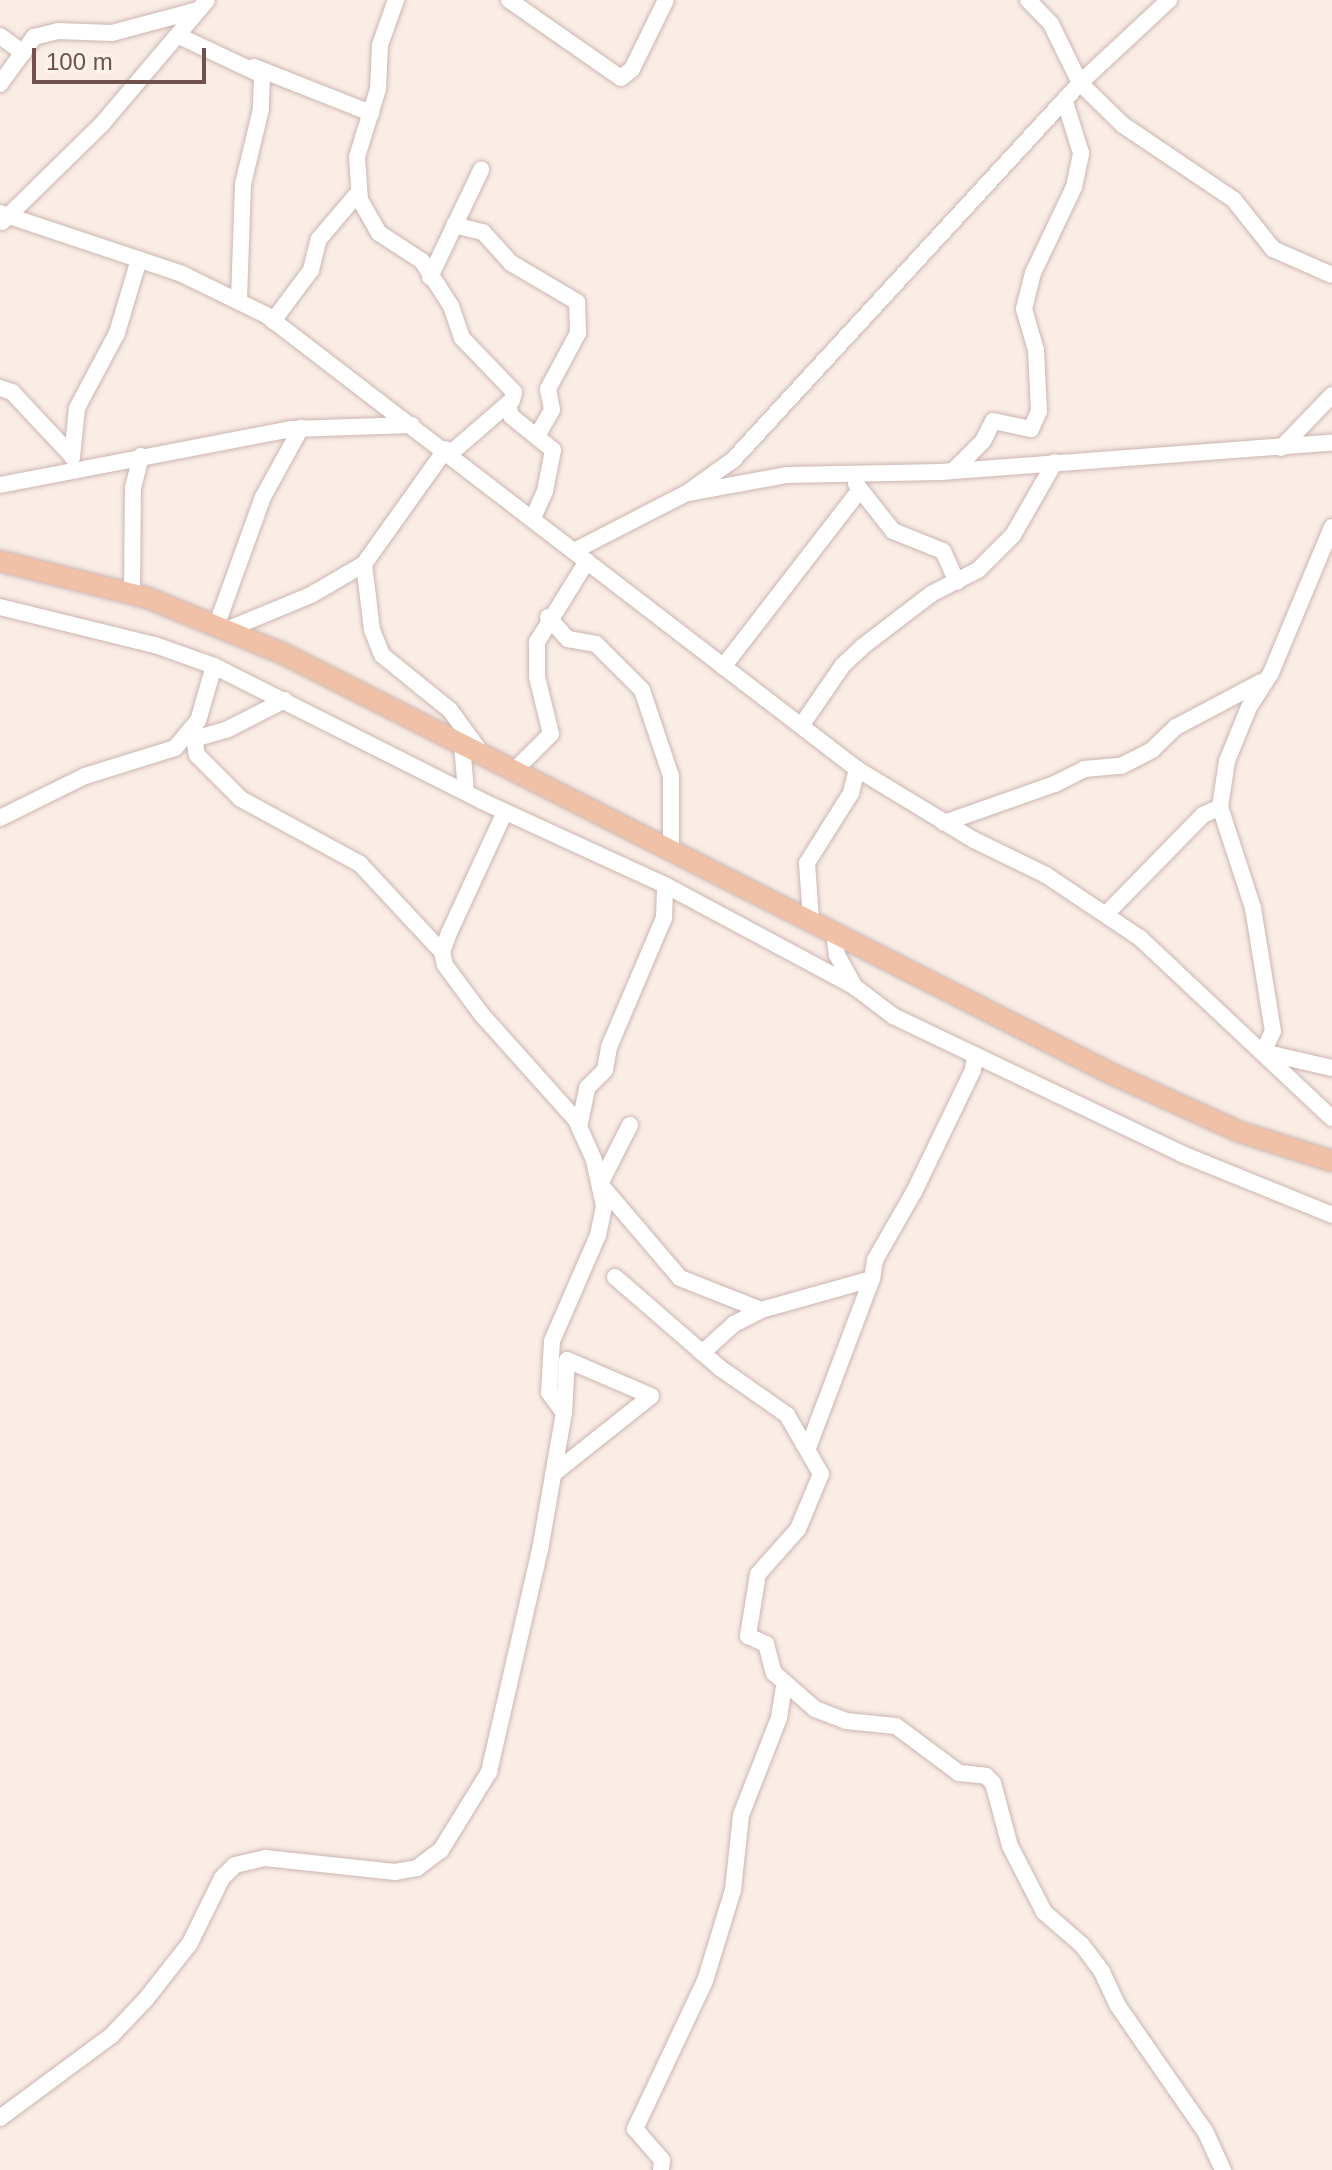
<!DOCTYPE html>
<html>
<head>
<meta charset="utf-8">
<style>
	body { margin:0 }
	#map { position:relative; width:1332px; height:2170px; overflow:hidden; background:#f9ede6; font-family:Helvetica,sans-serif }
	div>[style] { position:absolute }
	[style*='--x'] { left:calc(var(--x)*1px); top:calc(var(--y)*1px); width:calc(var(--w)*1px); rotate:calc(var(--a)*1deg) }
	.roads { filter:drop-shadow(0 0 2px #ccb5b1) drop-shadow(0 0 2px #ccb5b1) }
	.minor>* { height:16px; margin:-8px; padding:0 8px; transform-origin:8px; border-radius:8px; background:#fff }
	.major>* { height:20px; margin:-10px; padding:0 10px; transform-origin:10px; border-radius:10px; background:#f0c0a7 }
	span { translate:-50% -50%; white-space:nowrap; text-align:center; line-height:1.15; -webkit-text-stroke:6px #fdf2ec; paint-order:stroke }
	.scale { position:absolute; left:32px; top:48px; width:174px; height:36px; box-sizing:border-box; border:4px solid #70514e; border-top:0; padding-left:10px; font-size:24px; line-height:28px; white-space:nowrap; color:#70514e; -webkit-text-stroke:6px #fdf2ec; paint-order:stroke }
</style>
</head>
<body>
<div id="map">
	<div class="roads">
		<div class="minor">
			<i style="--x:396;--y:0;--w:48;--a:109.6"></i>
			<i style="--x:380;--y:45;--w:44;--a:92.6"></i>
			<i style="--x:378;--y:89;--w:71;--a:107.2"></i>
			<i style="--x:357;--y:157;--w:43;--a:86"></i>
			<i style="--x:360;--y:200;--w:38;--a:60"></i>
			<i style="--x:379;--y:233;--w:51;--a:33.1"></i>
			<i style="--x:422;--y:261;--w:54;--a:57.2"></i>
			<i style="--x:451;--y:306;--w:34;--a:71"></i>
			<i style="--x:462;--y:338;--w:75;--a:46.1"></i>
			<i style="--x:514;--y:392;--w:8;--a:104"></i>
			<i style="--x:512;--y:400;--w:81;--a:139"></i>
			<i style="--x:509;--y:0;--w:136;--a:34.9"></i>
			<i style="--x:621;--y:78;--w:14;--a:-39"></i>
			<i style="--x:632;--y:69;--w:77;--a:-63.8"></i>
			<i style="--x:1028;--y:0;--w:33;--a:46"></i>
			<i style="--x:1051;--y:24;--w:66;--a:63.8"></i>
			<i style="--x:1080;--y:83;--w:60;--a:44.3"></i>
			<i style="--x:1123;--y:125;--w:134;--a:34"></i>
			<i style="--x:1234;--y:200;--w:63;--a:51.5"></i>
			<i style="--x:1273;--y:249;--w:64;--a:23.8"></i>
			<i style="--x:0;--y:36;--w:29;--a:36"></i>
			<i style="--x:179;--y:36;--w:92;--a:25.2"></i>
			<i style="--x:262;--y:75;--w:34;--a:92"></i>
			<i style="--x:261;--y:109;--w:77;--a:103.5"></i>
			<i style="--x:243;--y:184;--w:114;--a:92"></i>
			<i style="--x:254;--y:67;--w:126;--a:21.5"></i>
			<i style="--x:0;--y:84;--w:58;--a:-54.1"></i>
			<i style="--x:34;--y:37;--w:25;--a:-14"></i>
			<i style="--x:58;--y:31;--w:54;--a:2.1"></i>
			<i style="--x:112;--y:33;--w:89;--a:-15"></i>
			<i style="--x:0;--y:213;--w:192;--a:18.5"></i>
			<i style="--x:182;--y:274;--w:93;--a:26"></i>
			<i style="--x:266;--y:315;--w:745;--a:37.53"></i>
			<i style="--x:857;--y:769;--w:137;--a:31.3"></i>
			<i style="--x:974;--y:840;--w:80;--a:25.9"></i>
			<i style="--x:1046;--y:875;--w:113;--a:33.8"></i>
			<i style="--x:1140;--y:938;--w:263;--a:43.2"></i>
			<i style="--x:2;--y:222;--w:140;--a:-44.4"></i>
			<i style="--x:102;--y:124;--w:162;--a:-49.7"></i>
			<i style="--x:454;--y:225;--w:30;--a:14"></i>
			<i style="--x:483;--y:232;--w:42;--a:47.9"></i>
			<i style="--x:511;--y:263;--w:77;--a:30.6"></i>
			<i style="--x:577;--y:302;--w:31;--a:88"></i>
			<i style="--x:578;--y:333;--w:64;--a:118.2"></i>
			<i style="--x:548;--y:389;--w:21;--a:79"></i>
			<i style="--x:552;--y:410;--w:30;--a:120"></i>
			<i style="--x:430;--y:277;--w:119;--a:-64.5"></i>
			<i style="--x:273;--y:321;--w:64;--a:-53.3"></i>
			<i style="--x:311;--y:270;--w:32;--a:-76"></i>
			<i style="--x:319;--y:239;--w:60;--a:-49.7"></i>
			<i style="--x:0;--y:388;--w:13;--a:18"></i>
			<i style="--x:12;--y:392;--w:88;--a:46.8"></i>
			<i style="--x:508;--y:404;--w:12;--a:76"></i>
			<i style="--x:511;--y:416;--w:54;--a:39"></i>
			<i style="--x:553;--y:450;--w:42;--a:101"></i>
			<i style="--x:545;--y:491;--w:30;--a:114"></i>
			<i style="--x:1281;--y:448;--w:74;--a:-46.1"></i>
			<i style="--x:72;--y:457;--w:49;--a:-84.2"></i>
			<i style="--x:77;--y:408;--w:85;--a:-61.9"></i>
			<i style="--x:117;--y:333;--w:77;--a:-73.4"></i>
			<i style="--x:953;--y:471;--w:42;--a:-45"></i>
			<i style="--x:983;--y:441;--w:22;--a:-63"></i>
			<i style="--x:993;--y:421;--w:39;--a:12"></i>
			<i style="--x:1031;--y:429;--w:20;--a:-66"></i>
			<i style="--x:1039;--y:411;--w:61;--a:-92.8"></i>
			<i style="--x:1036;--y:350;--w:43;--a:-106.3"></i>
			<i style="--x:1024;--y:309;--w:37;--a:-76"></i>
			<i style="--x:1033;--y:273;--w:95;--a:-64.5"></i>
			<i style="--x:1074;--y:187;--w:35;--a:-78"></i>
			<i style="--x:1081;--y:153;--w:53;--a:-107.4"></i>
			<i style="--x:856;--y:484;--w:60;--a:51.8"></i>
			<i style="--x:893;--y:531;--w:54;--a:21.8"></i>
			<i style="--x:943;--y:551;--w:34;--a:66"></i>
			<i style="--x:0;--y:485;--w:296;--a:-10.9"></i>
			<i style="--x:291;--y:429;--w:121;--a:-1.9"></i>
			<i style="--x:689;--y:493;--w:100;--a:-10.4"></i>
			<i style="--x:787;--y:475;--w:155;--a:-1.1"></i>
			<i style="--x:942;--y:472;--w:391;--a:-4.3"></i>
			<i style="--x:1332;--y:527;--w:158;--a:112.7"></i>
			<i style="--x:1271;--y:673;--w:40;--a:122.9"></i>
			<i style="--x:1249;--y:707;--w:58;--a:112.2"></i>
			<i style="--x:1227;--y:761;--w:47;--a:98.7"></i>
			<i style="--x:1220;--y:807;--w:106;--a:71.9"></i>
			<i style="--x:1253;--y:908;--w:125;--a:80.8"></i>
			<i style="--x:1273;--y:1031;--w:23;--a:115"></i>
			<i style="--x:1263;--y:1052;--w:71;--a:13.1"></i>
			<i style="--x:574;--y:551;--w:127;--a:-27.2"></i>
			<i style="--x:687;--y:493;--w:57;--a:-35.7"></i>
			<i style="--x:733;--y:460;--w:512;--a:-47.37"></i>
			<i style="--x:1080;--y:83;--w:122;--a:-43"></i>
			<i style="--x:364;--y:564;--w:66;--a:83.1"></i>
			<i style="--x:372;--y:630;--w:27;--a:68"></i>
			<i style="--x:382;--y:655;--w:87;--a:39"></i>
			<i style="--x:450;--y:710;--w:54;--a:54"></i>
			<i style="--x:132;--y:594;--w:106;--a:-89.5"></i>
			<i style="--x:133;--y:488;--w:33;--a:-76"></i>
			<i style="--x:0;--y:607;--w:160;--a:13.8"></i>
			<i style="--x:155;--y:645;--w:63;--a:19.6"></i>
			<i style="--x:214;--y:666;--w:300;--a:26.7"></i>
			<i style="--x:482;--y:801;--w:201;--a:24.7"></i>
			<i style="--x:665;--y:885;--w:216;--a:28.2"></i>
			<i style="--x:548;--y:617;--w:30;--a:48"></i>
			<i style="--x:568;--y:639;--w:28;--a:10"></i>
			<i style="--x:596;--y:644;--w:65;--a:45"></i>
			<i style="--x:642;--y:690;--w:91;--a:71.4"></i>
			<i style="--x:671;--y:776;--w:73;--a:90"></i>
			<i style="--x:217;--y:624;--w:135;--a:-70.1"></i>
			<i style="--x:263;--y:497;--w:79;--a:-61.2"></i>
			<i style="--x:229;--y:629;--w:89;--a:-22.5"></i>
			<i style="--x:311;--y:595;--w:61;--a:-30.3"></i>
			<i style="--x:364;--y:564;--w:141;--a:-54.5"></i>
			<i style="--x:723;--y:667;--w:224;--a:-52.3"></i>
			<i style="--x:801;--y:726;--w:74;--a:-55.5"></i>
			<i style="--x:843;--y:665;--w:26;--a:-43"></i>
			<i style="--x:862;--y:647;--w:87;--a:-37.5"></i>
			<i style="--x:931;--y:594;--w:53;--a:-27.1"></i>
			<i style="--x:978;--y:570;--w:49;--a:-45"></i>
			<i style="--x:1013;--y:535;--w:84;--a:-60.1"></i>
			<i style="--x:193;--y:731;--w:24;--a:81"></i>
			<i style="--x:197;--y:755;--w:62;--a:45"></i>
			<i style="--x:241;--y:799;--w:136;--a:28.6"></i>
			<i style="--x:360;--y:864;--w:120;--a:47"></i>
			<i style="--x:194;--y:739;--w:33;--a:-16"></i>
			<i style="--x:226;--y:730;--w:66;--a:-27"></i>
			<i style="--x:462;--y:744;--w:48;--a:85.2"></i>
			<i style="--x:515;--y:770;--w:51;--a:-45"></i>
			<i style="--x:551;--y:734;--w:59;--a:-103.8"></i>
			<i style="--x:537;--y:677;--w:35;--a:-90"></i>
			<i style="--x:537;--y:642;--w:95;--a:-58.3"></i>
			<i style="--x:0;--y:818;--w:95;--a:-26.3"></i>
			<i style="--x:85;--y:776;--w:94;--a:-17.3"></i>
			<i style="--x:175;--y:748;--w:35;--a:-50"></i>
			<i style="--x:198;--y:721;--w:57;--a:-73.8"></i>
			<i style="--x:944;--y:823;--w:118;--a:-19.4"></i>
			<i style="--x:1055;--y:784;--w:33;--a:-27"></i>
			<i style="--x:1084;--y:769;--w:37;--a:-5"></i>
			<i style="--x:1121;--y:766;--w:35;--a:-27"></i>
			<i style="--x:1152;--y:750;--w:33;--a:-44"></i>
			<i style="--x:1176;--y:727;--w:96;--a:-27.9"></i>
			<i style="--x:1107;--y:913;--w:137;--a:-45.6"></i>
			<i style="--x:1203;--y:815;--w:19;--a:-25"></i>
			<i style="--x:811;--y:920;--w:57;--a:-94"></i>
			<i style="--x:807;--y:863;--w:83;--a:-57.8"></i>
			<i style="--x:851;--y:793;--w:25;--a:-76"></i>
			<i style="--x:834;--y:932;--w:23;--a:83"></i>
			<i style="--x:837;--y:955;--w:37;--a:61"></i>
			<i style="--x:855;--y:987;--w:48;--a:37.3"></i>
			<i style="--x:893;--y:1016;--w:320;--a:25.5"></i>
			<i style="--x:1182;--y:1154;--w:162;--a:22.1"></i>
			<i style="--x:630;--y:1125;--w:66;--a:117"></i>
			<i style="--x:600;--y:1184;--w:123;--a:49.6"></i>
			<i style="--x:680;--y:1278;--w:87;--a:21.6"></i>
			<i style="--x:761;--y:1310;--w:115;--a:-15.6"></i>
			<i style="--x:872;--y:1279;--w:19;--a:-81"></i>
			<i style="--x:875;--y:1260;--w:78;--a:-60.2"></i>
			<i style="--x:914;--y:1192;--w:136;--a:-64.2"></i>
			<i style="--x:973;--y:1070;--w:15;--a:-82"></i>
			<i style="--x:579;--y:1127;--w:40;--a:-78"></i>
			<i style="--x:587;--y:1088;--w:25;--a:-45"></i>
			<i style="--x:605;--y:1070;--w:23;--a:-80"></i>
			<i style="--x:609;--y:1047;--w:140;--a:-66.9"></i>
			<i style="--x:664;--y:918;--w:33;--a:-88"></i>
			<i style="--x:615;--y:1277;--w:139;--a:40.9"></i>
			<i style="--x:720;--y:1368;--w:82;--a:35"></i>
			<i style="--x:787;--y:1415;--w:68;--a:60"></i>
			<i style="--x:821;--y:1474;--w:60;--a:112.7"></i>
			<i style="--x:798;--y:1529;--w:60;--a:131.6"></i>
			<i style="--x:758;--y:1574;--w:63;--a:99.2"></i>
			<i style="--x:748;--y:1636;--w:20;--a:24"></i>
			<i style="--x:766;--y:1644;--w:30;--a:75"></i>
			<i style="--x:774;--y:1673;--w:55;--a:41.3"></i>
			<i style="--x:815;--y:1709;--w:33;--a:21"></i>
			<i style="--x:846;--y:1721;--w:50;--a:5.7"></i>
			<i style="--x:896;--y:1726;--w:79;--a:36.7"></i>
			<i style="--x:959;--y:1773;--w:27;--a:6"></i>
			<i style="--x:986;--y:1776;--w:10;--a:45"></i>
			<i style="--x:993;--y:1783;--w:65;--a:74.9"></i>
			<i style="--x:1010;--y:1846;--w:74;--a:62.7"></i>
			<i style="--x:1044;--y:1912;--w:50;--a:41"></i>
			<i style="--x:1082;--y:1945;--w:34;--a:53"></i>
			<i style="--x:1102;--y:1972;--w:38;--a:65"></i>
			<i style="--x:1118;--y:2006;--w:152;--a:55.2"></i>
			<i style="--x:1205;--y:2131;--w:43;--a:65.2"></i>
			<i style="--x:702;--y:1353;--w:43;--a:-42.2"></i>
			<i style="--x:734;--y:1324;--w:30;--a:-27"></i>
			<i style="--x:808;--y:1448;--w:181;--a:-69.3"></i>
			<i style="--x:553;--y:1474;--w:125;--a:-38.5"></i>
			<i style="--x:651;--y:1396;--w:91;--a:-156.8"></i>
			<i style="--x:567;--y:1360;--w:53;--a:93.2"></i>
			<i style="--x:0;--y:2118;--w:138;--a:-36.5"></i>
			<i style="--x:111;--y:2036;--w:51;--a:-46.6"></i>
			<i style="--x:146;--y:1999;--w:71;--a:-51.8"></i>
			<i style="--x:190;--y:1943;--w:72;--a:-63.8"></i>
			<i style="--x:222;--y:1878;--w:18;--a:-45"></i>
			<i style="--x:235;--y:1865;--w:31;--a:-13"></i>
			<i style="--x:265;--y:1858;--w:131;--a:6.1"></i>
			<i style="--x:395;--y:1872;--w:22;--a:-10"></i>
			<i style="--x:417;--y:1868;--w:30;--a:-37"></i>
			<i style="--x:441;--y:1850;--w:92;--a:-58.4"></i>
			<i style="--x:489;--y:1772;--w:228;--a:-77.1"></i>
			<i style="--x:540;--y:1550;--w:139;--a:-80.1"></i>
			<i style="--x:564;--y:1413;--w:26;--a:-126"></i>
			<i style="--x:549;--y:1392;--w:51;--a:-86.6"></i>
			<i style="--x:552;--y:1341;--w:116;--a:-66.5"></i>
			<i style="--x:598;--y:1235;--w:30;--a:-78"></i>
			<i style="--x:604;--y:1206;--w:47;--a:-102.3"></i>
			<i style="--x:594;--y:1160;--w:44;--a:-114.2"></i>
			<i style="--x:576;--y:1120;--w:141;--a:-131.8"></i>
			<i style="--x:482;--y:1015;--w:62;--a:-126.5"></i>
			<i style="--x:445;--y:965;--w:13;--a:-103"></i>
			<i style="--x:442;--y:952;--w:20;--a:-70"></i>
			<i style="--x:449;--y:933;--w:133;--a:-65.2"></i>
			<i style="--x:661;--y:2170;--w:10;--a:-84"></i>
			<i style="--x:662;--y:2160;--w:41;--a:-131.1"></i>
			<i style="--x:635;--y:2129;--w:164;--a:-64.7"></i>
			<i style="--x:705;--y:1981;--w:95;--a:-72.9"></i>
			<i style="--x:733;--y:1890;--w:75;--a:-83.9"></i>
			<i style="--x:741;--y:1815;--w:104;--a:-68.6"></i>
			<i style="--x:779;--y:1718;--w:36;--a:-81"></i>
		</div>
		<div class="major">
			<i style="--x:0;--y:561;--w:153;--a:14"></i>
			<i style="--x:148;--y:598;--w:149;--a:22.4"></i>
			<i style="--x:286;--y:655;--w:926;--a:26.9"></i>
			<i style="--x:1112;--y:1074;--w:141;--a:24.4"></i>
			<i style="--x:1240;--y:1132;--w:96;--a:17.5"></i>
		</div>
	</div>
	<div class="scale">100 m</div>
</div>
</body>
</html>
